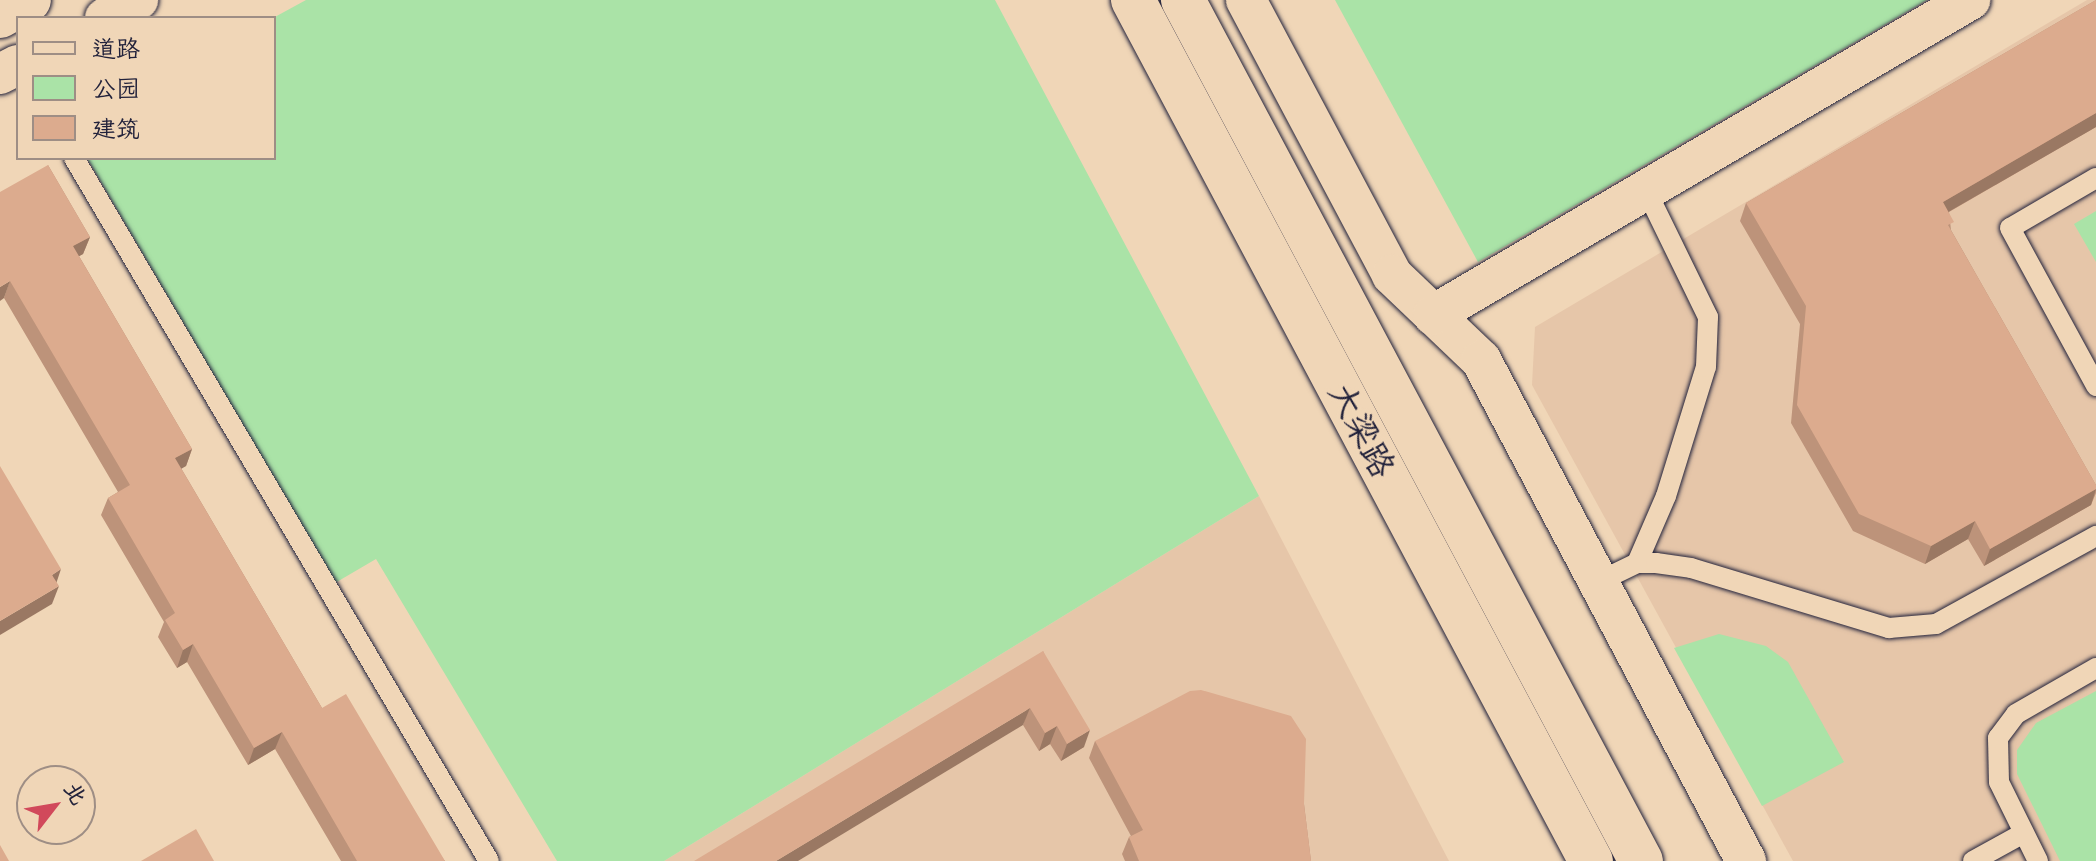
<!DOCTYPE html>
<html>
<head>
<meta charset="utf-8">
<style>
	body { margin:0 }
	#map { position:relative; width:2096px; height:861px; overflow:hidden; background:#f0d6b7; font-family:Itim,"LXGW WenKai TC",sans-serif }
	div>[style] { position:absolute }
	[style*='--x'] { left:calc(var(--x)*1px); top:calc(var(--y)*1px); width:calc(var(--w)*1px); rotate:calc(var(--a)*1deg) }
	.built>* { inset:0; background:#e6c6a9 }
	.green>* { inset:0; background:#aae3a7 }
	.roads { filter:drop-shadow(0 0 2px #22223b) drop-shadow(0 0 2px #22223b) }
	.lane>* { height:20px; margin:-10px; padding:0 10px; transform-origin:10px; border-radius:10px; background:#f0d6b7 }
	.street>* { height:40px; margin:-20px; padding:0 20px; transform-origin:20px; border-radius:20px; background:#f0d6b7 }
	.primary>* { height:44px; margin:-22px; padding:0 22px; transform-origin:22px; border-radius:22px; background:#f0d6b7 }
	.wall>* { inset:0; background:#bd937a }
	.shaded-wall>* { inset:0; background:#9a7863 }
	.building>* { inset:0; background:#dcab8e }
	span { translate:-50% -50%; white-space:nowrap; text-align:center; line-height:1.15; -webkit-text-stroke:8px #f0d6b7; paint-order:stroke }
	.street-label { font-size:34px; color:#22223b }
	.legend { position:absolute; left:16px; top:16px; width:260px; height:144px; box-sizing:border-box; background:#f0d6b7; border:2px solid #9e8e85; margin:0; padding:10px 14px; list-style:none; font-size:24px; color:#22223b }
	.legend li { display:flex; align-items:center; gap:16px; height:40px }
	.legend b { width:40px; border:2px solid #9e8e85 }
	.north { position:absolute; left:16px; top:765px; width:80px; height:80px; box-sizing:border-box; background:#f0d6b7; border:2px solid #9e8e85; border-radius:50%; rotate:59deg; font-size:22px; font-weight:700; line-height:32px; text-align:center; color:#22223b }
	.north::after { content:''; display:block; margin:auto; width:28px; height:36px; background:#d1495b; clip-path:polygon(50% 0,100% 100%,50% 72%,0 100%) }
</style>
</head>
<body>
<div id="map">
	<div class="built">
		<i style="clip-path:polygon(2087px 0,2096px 0,2096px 861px,1793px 861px,1532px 385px,1535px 327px)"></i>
		<i style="clip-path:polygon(1259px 496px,1449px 861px,664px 861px)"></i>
	</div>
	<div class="green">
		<i style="clip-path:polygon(306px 0,995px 0,1259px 496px,664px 861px,557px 861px,376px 559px,335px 583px,87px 158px,274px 158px,273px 18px)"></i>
		<i style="clip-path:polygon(1335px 0,1927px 0,1478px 262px)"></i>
		<i style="clip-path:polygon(2096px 211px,2096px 262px,2074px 224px)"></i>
		<i style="clip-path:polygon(1719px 634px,1766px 646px,1788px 662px,1844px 762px,1762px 806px,1674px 648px)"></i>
		<i style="clip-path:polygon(2096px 691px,2096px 861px,2060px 861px,2017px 774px,2017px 750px,2036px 723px)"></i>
	</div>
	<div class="roads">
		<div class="lane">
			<i style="--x:74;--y:158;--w:816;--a:59.45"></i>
			<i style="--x:2096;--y:178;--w:99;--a:149.8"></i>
			<i style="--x:2010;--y:228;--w:180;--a:61.4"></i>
			<i style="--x:1637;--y:563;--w:73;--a:-66.6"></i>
			<i style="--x:1666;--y:496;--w:135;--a:-72.8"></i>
			<i style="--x:1706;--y:367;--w:50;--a:-87.7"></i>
			<i style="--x:1708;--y:317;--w:141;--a:-116"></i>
			<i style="--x:1598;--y:582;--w:43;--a:-26"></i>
			<i style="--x:1637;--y:563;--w:19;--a:0"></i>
			<i style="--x:1656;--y:563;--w:35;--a:8"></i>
			<i style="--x:1691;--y:568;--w:207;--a:16.9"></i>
			<i style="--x:1889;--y:628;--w:47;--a:-4.9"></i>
			<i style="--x:1936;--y:624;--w:183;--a:-28.8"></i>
			<i style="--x:1973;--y:861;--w:58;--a:-28.8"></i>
			<i style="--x:2038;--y:861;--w:88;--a:-116.3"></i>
			<i style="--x:1999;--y:782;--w:44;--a:-91.3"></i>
			<i style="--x:1998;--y:738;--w:30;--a:-53"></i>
			<i style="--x:2016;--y:714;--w:92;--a:-29.9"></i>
		</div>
		<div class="street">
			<i style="--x:1246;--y:0;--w:311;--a:62"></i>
			<i style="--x:1392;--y:275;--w:123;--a:43.7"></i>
			<i style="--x:1481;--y:360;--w:567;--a:62.12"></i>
			<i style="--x:105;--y:18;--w:38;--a:-29"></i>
			<i style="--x:0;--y:74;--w:20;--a:-27"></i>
			<i style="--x:1433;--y:315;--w:623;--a:-30.4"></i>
		</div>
		<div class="primary">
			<i style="--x:1133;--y:0;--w:975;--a:61.99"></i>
			<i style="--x:1183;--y:0;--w:975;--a:61.99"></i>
			<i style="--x:0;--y:16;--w:33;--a:-29"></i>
		</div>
	</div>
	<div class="wall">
		<i style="clip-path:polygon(2096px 0,2096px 127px,1949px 212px,1951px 230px,2096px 485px,2096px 493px,2091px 505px,1984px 566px,1968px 539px,1925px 564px,1853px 531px,1791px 423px,1800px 324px,1740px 221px,1746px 203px)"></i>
		<i style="clip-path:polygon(48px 165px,90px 237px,83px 254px,79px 256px,192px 449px,186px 466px,181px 468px,322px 708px,445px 861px,341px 861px,275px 749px,248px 765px,187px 662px,177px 668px,158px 637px,164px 622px,101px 515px,108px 498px,118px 492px,4px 298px)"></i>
		<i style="clip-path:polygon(1043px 651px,1084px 747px,1061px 761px,1050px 744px,1039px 751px,1023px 725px)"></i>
		<i style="clip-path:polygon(1095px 741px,1304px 804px,1311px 861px,1125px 861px,1122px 854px,1129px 837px,1131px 836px,1089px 758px)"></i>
	</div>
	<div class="shaded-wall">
		<i style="clip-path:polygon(2096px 113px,2096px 127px,1936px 219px,1943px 202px)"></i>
		<i style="clip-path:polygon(90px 237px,83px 254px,67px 263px,73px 246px)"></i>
		<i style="clip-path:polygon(10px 281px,4px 298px,0 301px,0 287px)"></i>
		<i style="clip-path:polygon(192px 449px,186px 466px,169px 476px,175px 458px)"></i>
		<i style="clip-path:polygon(2096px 489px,2091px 505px,1984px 566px,1990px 549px)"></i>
		<i style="clip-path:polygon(1975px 521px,1968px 539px,1925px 564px,1931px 546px)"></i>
		<i style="clip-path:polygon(61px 569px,55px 587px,52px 575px)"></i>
		<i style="clip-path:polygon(59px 586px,52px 604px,0 635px,0 621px)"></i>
		<i style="clip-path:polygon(193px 644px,187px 662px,177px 668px,183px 650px)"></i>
		<i style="clip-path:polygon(1030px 708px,1023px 725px,798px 861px,776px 861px)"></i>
		<i style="clip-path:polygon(1057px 726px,1050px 744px,1039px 751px,1045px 733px)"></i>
		<i style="clip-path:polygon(1090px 730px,1084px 747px,1061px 761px,1067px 744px)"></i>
		<i style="clip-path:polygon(282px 732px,275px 749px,248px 765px,254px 748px)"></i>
	</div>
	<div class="building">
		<i style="clip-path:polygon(2096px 0,2096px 113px,1943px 202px,1954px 222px,1948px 225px,2096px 485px,2096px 489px,1990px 549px,1975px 521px,1931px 546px,1859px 514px,1797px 405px,1806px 306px,1746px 203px)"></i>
		<i style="clip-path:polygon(48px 165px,90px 237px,73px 246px,192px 449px,175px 458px,322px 708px,346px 694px,445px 861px,357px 861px,282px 732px,254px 748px,193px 644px,183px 650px,165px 620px,175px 613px,108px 498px,130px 485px,10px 281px,0 287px,0 192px)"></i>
		<i style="clip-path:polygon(0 466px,61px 569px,52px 575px,59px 586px,0 621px)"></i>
		<i style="clip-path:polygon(1043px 651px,1090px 730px,1067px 744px,1057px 726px,1045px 733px,1030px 708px,776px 861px,694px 861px)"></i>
		<i style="clip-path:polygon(1201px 690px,1291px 716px,1306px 739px,1304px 804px,1311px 861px,1139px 861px,1129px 837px,1143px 830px,1095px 741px,1190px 691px)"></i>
		<i style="clip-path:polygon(196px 829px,214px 861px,141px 861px)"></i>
		<i style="clip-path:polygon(0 845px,9px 861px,0 861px)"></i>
	</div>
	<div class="street-label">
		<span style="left:1362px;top:430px;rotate:62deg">大梁路</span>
	</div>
	<ul class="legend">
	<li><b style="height:10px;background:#f0d6b7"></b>道路</li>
	<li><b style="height:22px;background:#aae3a7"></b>公园</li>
	<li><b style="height:22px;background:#dcab8e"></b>建筑</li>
	</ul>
	<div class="north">北</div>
</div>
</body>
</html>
